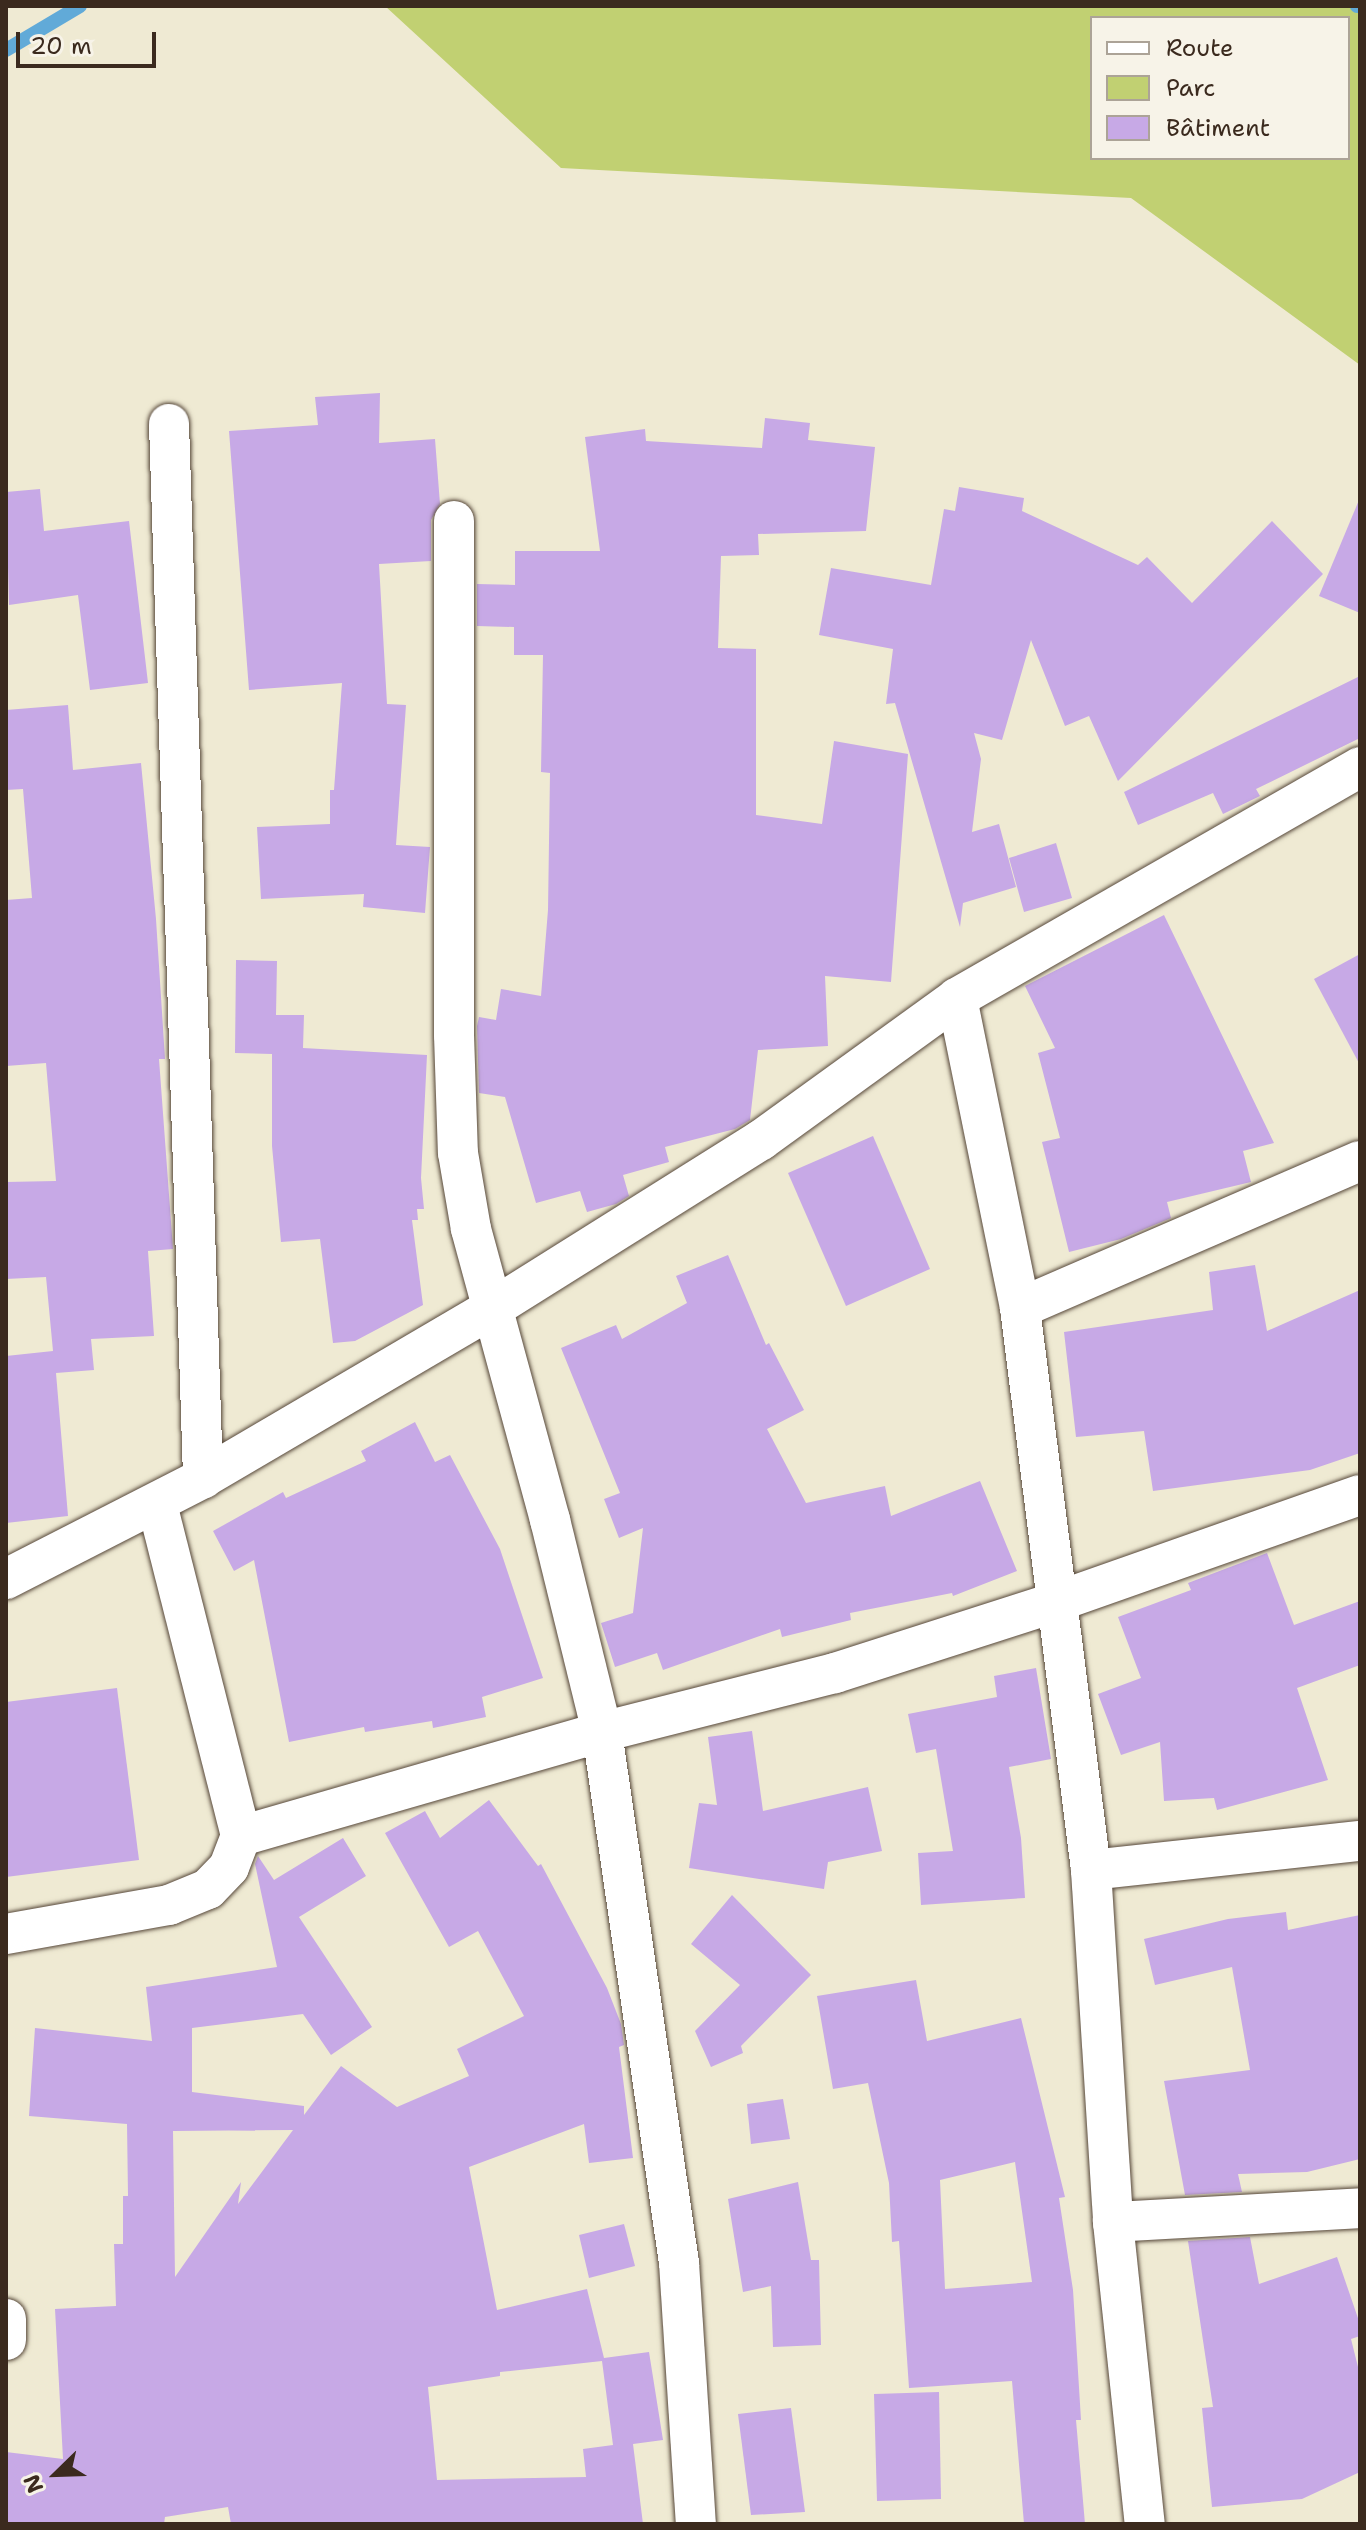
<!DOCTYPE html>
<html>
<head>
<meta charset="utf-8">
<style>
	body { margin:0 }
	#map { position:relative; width:1366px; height:2530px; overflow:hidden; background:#efead3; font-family:"Shantell Sans",sans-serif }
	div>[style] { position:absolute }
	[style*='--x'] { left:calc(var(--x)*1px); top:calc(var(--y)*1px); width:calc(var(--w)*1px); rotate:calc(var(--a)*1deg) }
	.green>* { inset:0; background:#c1d072 }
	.stream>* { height:14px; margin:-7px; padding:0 7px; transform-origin:7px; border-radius:7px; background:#61aad8 }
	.building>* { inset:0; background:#c7a9e6 }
	.roads { filter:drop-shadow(0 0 2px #564739) drop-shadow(0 0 2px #564739) }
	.street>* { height:40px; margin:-20px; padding:0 20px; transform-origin:20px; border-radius:20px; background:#fff }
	span { translate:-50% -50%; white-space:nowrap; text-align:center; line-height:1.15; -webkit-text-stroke:8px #f7f3e8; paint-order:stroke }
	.frame { position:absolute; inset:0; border:8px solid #3b2a1e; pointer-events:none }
	.legend { position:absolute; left:1090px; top:16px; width:260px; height:144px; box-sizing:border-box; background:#f7f3e8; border:2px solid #aca397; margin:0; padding:10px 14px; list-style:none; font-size:24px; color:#3b2a1e }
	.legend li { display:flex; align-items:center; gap:16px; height:40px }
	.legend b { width:40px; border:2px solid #aca397 }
	.north { position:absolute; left:16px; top:2434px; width:80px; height:80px; -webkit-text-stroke:6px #f7f3e8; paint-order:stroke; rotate:247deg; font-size:22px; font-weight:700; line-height:32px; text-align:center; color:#3b2a1e }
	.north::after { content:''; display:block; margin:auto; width:28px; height:36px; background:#3b2a1e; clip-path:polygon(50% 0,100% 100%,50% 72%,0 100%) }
	.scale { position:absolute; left:16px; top:32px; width:140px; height:36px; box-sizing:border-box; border:4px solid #3b2a1e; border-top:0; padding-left:10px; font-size:24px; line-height:28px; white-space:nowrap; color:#3b2a1e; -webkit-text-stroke:6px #f7f3e8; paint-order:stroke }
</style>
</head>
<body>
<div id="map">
	<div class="green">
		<i style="clip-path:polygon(evenodd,385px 6px,1360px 6px,1360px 365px,1131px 198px,561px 168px,385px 6px,1092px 18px,1348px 18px,1348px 158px,1092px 158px,1092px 18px)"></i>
	</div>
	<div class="stream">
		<i style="--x:1357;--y:6;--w:3;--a:0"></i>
		<i style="--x:6;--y:50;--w:86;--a:-30.7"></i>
	</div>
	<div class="building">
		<i style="clip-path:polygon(380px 393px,379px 443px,435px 439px,440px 504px,431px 520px,431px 561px,379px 564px,387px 704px,406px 705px,396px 845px,430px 847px,425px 913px,363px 907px,364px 894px,261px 899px,257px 827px,330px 824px,330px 790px,334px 790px,342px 683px,249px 690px,229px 431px,318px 425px,315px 397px)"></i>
		<i style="clip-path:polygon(765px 418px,810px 423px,808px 440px,875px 447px,866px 531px,758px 534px,759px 555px,721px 556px,718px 648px,756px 649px,756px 815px,822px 824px,834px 741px,908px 754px,891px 982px,825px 976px,828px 1046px,758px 1050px,750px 1120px,735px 1129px,665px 1147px,669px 1162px,623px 1175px,629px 1196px,616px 1204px,587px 1212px,580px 1191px,536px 1203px,505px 1097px,479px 1093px,477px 1026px,479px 1017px,496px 1020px,501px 989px,541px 996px,548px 910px,550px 773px,541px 772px,543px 655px,514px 655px,514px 627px,477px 626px,477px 584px,515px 585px,515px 551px,600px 551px,585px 437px,645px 429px,646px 441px,762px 448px)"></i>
		<i style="clip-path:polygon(959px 487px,1024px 498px,1022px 511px,1138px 565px,1147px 557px,1192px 603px,1272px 521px,1323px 574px,1118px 781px,1089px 716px,1065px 726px,1031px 640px,1002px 740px,974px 733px,981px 759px,972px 832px,999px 824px,1016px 887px,963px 903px,960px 927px,895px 703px,886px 704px,893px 649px,819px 635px,831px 568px,931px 585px,944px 509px,955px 511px)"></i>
		<i style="clip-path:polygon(40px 489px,44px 531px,129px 521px,148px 683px,90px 690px,78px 595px,9px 605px,6px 492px)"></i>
		<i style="clip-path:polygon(1359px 500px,1360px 500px,1360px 613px,1319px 596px)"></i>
		<i style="clip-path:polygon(1360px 676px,1360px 738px,1256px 789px,1260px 796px,1223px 814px,1213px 793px,1138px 825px,1124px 792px)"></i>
		<i style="clip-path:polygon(68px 705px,73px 770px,141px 763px,156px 919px,165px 1059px,159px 1059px,173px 1249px,148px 1251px,154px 1336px,91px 1339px,94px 1370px,56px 1373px,68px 1516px,6px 1523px,6px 1356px,53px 1351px,46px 1277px,6px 1279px,6px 1182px,56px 1181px,46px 1063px,6px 1066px,6px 900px,32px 898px,23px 789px,6px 790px,6px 710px)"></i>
		<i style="clip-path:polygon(1056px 843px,1072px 898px,1024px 912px,1009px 858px)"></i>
		<i style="clip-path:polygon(1164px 915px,1274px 1143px,1243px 1151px,1251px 1182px,1167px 1202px,1171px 1218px,1121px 1239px,1069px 1252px,1042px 1142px,1060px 1138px,1038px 1053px,1055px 1048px,1025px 986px)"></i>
		<i style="clip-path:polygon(1360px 954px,1360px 1065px,1314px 979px)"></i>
		<i style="clip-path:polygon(236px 960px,277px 961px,276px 1015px,304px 1015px,303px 1048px,427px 1055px,421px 1178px,424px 1209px,417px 1209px,418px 1220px,412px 1220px,423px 1305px,355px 1341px,333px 1343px,320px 1239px,281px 1242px,272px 1146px,272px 1054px,235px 1053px)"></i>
		<i style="clip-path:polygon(873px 1136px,930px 1269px,846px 1306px,788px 1173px)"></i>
		<i style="clip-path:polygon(728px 1255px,766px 1345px,769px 1343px,804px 1410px,767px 1429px,806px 1503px,885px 1486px,891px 1516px,980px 1481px,1017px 1571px,953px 1596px,952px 1593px,850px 1613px,851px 1620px,782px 1637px,780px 1629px,663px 1670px,657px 1653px,615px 1667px,601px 1623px,633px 1613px,643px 1528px,619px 1538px,604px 1499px,620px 1493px,561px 1348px,616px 1325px,622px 1339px,687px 1303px,676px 1276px)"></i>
		<i style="clip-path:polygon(1255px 1265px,1267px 1331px,1360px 1290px,1360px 1453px,1310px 1470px,1153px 1491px,1144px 1431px,1076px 1437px,1064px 1332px,1213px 1310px,1209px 1272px)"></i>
		<i style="clip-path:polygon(415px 1422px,435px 1462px,450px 1455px,500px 1549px,543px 1678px,482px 1697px,486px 1717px,433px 1728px,432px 1721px,365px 1732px,364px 1727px,289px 1742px,254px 1560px,234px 1571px,213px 1531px,283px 1492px,286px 1498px,366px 1461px,361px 1451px)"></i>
		<i style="clip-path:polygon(1267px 1553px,1294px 1625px,1360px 1601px,1360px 1665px,1297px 1688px,1328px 1780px,1217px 1810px,1214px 1798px,1164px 1801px,1160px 1742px,1121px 1755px,1098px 1694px,1141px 1678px,1118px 1617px,1191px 1590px,1188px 1583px)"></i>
		<i style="clip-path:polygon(1036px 1668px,1051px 1759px,1009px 1767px,1021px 1838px,1025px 1898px,921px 1905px,918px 1853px,953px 1851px,936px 1749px,916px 1753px,908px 1714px,997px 1697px,994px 1676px)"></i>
		<i style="clip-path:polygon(117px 1688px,139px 1860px,6px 1877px,6px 1702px)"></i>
		<i style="clip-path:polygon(752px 1731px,763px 1811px,868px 1787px,882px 1851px,828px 1862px,824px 1889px,689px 1868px,699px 1803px,717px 1805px,708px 1737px)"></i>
		<i style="clip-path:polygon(evenodd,489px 1800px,538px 1866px,541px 1864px,607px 1988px,621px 2024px,624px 2045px,619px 2047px,633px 2158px,589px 2163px,584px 2124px,469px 2167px,497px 2310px,587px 2289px,604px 2358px,649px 2352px,663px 2440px,633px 2444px,643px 2524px,231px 2524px,228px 2507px,165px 2517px,164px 2524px,6px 2524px,6px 2452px,63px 2459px,55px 2309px,116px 2306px,114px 2244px,123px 2244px,123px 2196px,128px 2196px,127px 2124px,29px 2116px,35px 2028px,152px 2041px,146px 1987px,277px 1967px,255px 1864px,258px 1856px,274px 1880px,343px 1838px,366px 1876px,299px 1917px,372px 2027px,331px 2055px,303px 2014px,192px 2028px,192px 2092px,304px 2106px,304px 2115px,341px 2066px,397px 2107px,469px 2076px,457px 2049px,524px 2016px,478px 1931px,449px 1947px,385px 1833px,425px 1811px,440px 1838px,489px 1800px,293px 2130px,238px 2204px,241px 2182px,175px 2277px,173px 2131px,293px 2130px,489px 1800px,602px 2361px,613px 2445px,583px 2449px,586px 2477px,437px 2480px,428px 2387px,500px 2376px,500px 2372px,602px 2361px)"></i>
		<i style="clip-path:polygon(732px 1895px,811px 1975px,741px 2046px,743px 2053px,711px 2067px,695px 2031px,740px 1985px,691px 1944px)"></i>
		<i style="clip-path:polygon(1286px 1912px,1288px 1930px,1360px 1915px,1360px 2159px,1307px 2172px,1238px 2174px,1242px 2192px,1185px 2195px,1164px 2081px,1250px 2070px,1232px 1967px,1155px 1985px,1144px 1939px,1228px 1919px)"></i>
		<i style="clip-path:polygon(evenodd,916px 1980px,927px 2041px,1021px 2018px,1065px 2197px,1059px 2198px,1073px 2290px,1081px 2420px,1076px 2420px,1085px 2524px,1024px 2524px,1012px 2381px,909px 2388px,899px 2241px,892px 2242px,889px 2183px,868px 2083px,833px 2089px,817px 1996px,916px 1980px,1015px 2162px,1032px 2282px,945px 2289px,940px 2180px,1015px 2162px)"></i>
		<i style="clip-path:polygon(783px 2099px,790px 2139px,751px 2144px,747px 2104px)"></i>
		<i style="clip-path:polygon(798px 2182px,811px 2260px,819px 2260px,821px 2345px,773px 2347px,771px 2286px,743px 2292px,728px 2199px)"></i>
		<i style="clip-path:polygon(624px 2224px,635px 2266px,589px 2278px,579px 2235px)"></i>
		<i style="clip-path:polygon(1250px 2237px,1259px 2284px,1337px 2257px,1360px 2324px,1360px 2336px,1351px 2339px,1360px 2375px,1360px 2472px,1302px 2499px,1212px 2507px,1202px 2408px,1213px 2407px,1188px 2241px)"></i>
		<i style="clip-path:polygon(939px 2392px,941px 2499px,877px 2501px,874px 2394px)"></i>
		<i style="clip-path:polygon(791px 2408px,805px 2512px,751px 2515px,738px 2414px)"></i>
	</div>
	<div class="roads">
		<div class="street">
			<i style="--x:169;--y:424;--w:1055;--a:88.15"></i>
			<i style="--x:454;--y:521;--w:514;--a:90"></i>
			<i style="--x:454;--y:1035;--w:118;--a:88.1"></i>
			<i style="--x:458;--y:1153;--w:77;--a:80.3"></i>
			<i style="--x:471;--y:1229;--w:302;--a:74.8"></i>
			<i style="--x:550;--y:1520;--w:218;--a:76.2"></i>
			<i style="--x:602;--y:1732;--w:537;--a:81.75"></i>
			<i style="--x:679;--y:2263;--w:262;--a:86.3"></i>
			<i style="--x:957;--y:998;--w:316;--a:78.5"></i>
			<i style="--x:1020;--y:1308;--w:566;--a:82.8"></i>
			<i style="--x:1091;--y:1870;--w:353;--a:86.4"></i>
			<i style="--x:1113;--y:2222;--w:304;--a:84"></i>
			<i style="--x:1020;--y:1308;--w:370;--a:-23.4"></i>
			<i style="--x:6;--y:1579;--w:221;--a:-27.1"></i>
			<i style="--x:203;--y:1478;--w:336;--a:-30.4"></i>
			<i style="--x:493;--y:1308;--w:316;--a:-32.1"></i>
			<i style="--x:761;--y:1140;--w:242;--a:-35.9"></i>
			<i style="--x:957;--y:998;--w:465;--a:-29.8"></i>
			<i style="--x:241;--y:1836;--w:376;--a:-16.1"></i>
			<i style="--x:602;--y:1732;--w:240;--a:-14.2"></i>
			<i style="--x:835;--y:1673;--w:232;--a:-17.8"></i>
			<i style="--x:1056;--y:1602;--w:322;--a:-19.4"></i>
			<i style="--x:1091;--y:1870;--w:271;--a:-6.2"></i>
			<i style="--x:6;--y:1934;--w:166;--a:-10.1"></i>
			<i style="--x:169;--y:1905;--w:42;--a:-22.3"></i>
			<i style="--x:208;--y:1889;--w:30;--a:-46"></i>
			<i style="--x:229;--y:1867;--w:33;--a:-69"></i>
			<i style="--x:241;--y:1836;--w:343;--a:-104.2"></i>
			<i style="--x:1113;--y:2222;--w:247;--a:-3.2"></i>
			<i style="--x:6;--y:2319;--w:21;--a:90"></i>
		</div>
	</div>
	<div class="frame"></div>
	<ul class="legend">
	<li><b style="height:10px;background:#fff"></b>Route</li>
	<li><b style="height:22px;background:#c1d072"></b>Parc</li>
	<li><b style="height:22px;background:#c7a9e6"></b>Bâtiment</li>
	</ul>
	<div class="north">N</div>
	<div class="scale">20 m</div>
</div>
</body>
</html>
